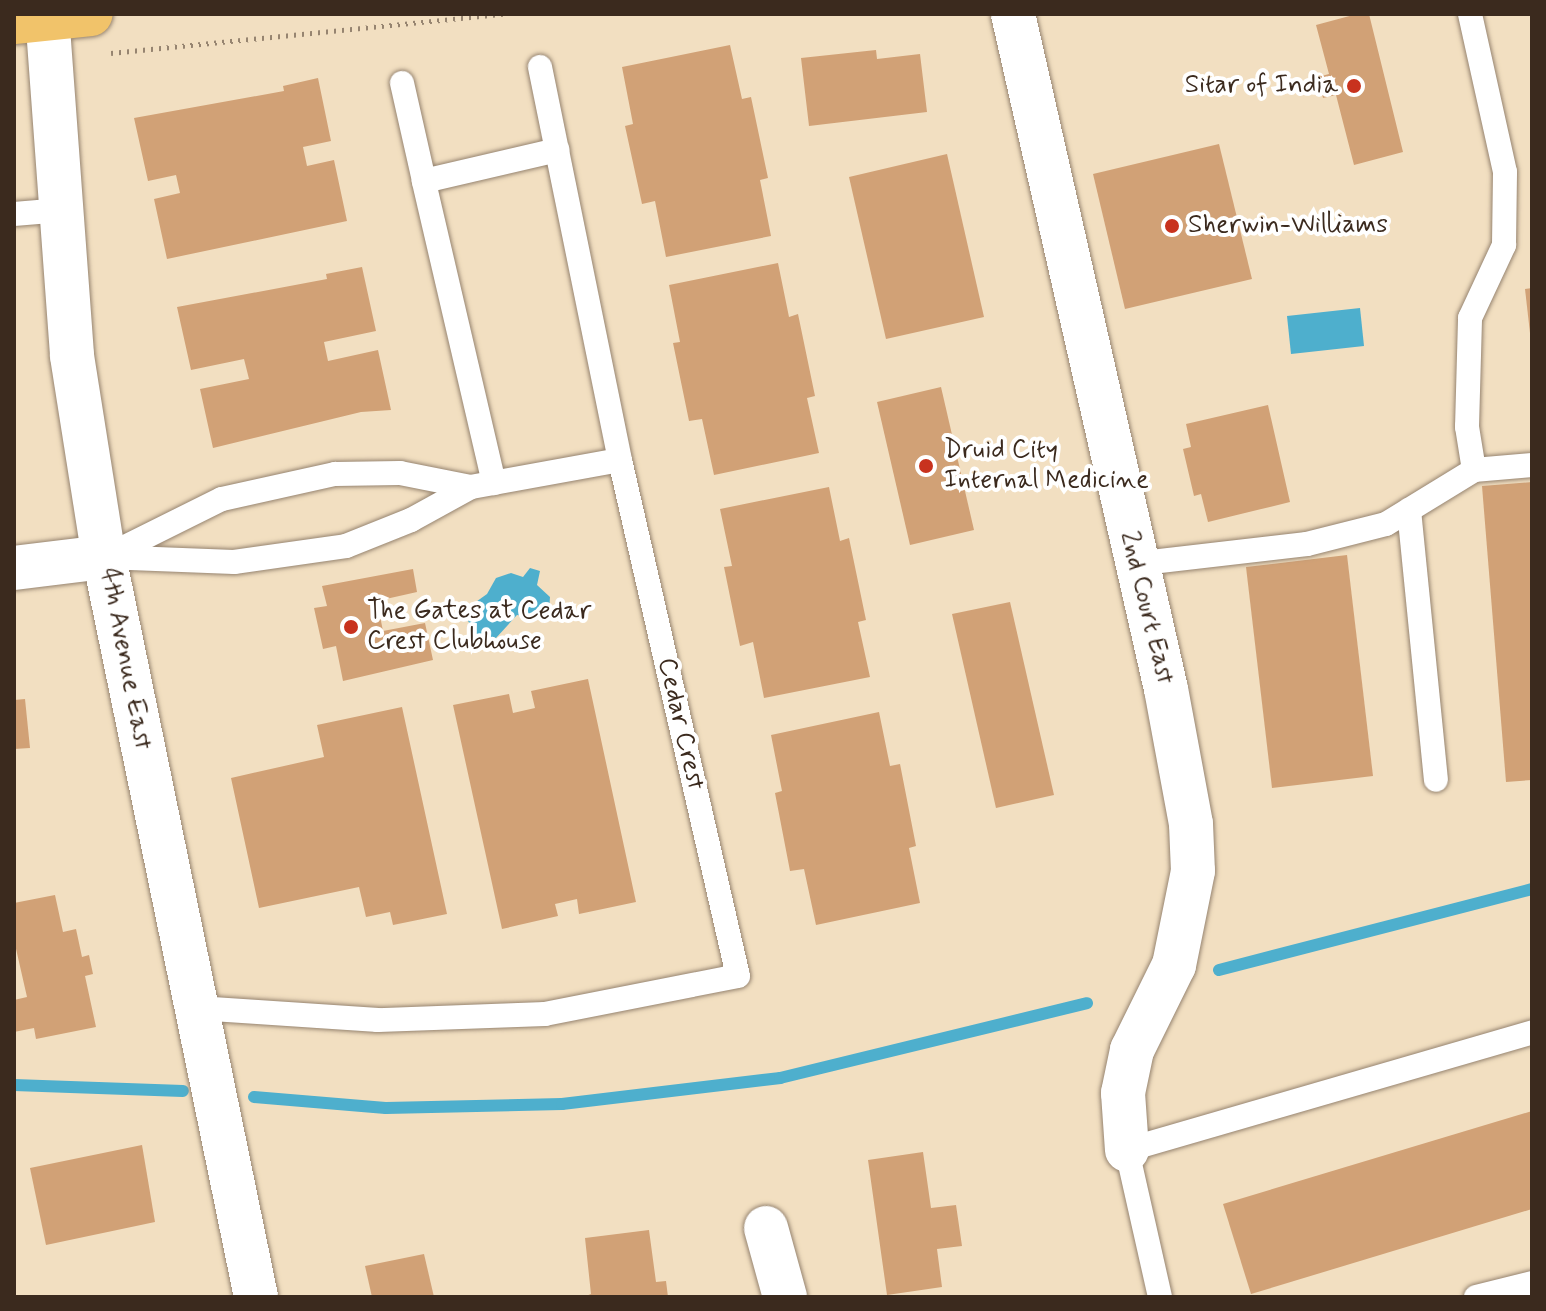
<!DOCTYPE html>
<html>
<head>
<meta charset="utf-8">
<style>
	body { margin:0 }
	#map { position:relative; width:1546px; height:1311px; overflow:hidden; background:#f2dfc1; font-family:Mynerve,sans-serif }
	div>[style] { position:absolute }
	[style*='--x'] { left:calc(var(--x)*1px); top:calc(var(--y)*1px); width:calc(var(--w)*1px); rotate:calc(var(--a)*1deg) }
	.water>* { inset:0; background:#4eafcd }
	.stream>* { height:12px; margin:-6px; padding:0 6px; transform-origin:6px; border-radius:6px; background:#4eafcd }
	.building>* { inset:0; background:#d1a176 }
	.path>* { height:5px; margin-top:-2.5px; transform-origin:0; background:repeating-linear-gradient(90deg,#968470 0 2px,transparent 0 8px) }
	.roads { filter:drop-shadow(0 0 2px #968470) drop-shadow(0 0 2px #968470) }
	.service>* { height:24px; margin:-12px; padding:0 12px; transform-origin:12px; border-radius:12px; background:#fff }
	.minor>* { height:44px; margin:-22px; padding:0 22px; transform-origin:22px; border-radius:22px; background:#fff }
	.primary>* { height:44px; margin:-22px; padding:0 22px; transform-origin:22px; border-radius:22px; background:#f1c36a }
	.dots>* { width:22px; height:22px; translate:-50% -50%; box-sizing:border-box; border:4px solid #fff; border-radius:50% }
	span { translate:-50% -50%; white-space:nowrap; text-align:center; line-height:1.15; -webkit-text-stroke:8px #fff; paint-order:stroke }
	.poi-label { font-size:26px; color:#3b2a1e }
	.right { translate:-100% -50%; text-align:right }
	.left { translate:0 -50%; text-align:left }
	.street-label { font-size:26px; color:#3b2a1e }
	.frame { position:absolute; inset:0; border:16px solid #3b2a1e; pointer-events:none }
</style>
</head>
<body>
<div id="map">
	<div class="water">
		<i style="clip-path:polygon(1360px 308px,1364px 346px,1291px 354px,1287px 316px)"></i>
		<i style="clip-path:polygon(530px 568px,540px 571px,537px 585px,550px 597px,549px 611px,536px 618px,517px 615px,496px 638px,477px 635px,468px 621px,473px 604px,487px 594px,496px 578px,511px 573px,523px 577px)"></i>
	</div>
	<div class="stream">
		<i style="--x:1219;--y:970;--w:323;--a:-14.5"></i>
		<i style="--x:14;--y:1085;--w:169;--a:2"></i>
		<i style="--x:254;--y:1097;--w:132;--a:4.8"></i>
		<i style="--x:386;--y:1108;--w:176;--a:-1.3"></i>
		<i style="--x:562;--y:1104;--w:220;--a:-6.8"></i>
		<i style="--x:780;--y:1078;--w:316;--a:-13.7"></i>
	</div>
	<div class="building">
		<i style="clip-path:polygon(1357px 14px,1369px 14px,1403px 152px,1354px 165px,1336px 95px,1323px 98px,1318px 77px,1329px 74px,1316px 25px)"></i>
		<i style="clip-path:polygon(730px 45px,742px 99px,751px 97px,768px 178px,760px 180px,771px 236px,666px 257px,655px 201px,642px 204px,625px 126px,633px 124px,622px 67px)"></i>
		<i style="clip-path:polygon(876px 50px,877px 59px,920px 54px,927px 112px,809px 126px,801px 58px)"></i>
		<i style="clip-path:polygon(318px 78px,331px 141px,303px 147px,307px 166px,334px 160px,347px 221px,167px 259px,154px 199px,180px 193px,176px 175px,148px 181px,134px 118px,284px 91px,283px 86px)"></i>
		<i style="clip-path:polygon(1219px 144px,1252px 279px,1125px 309px,1093px 174px)"></i>
		<i style="clip-path:polygon(947px 154px,984px 317px,886px 339px,849px 177px)"></i>
		<i style="clip-path:polygon(778px 263px,789px 317px,798px 314px,815px 396px,807px 398px,819px 453px,714px 475px,702px 419px,689px 421px,673px 343px,680px 342px,669px 285px)"></i>
		<i style="clip-path:polygon(362px 267px,376px 331px,324px 342px,328px 361px,378px 350px,391px 410px,361px 412px,213px 448px,200px 389px,249px 379px,244px 359px,191px 370px,177px 307px,327px 279px,326px 274px)"></i>
		<i style="clip-path:polygon(1532px 288px,1532px 332px,1530px 333px,1525px 289px)"></i>
		<i style="clip-path:polygon(941px 387px,974px 530px,910px 545px,877px 402px)"></i>
		<i style="clip-path:polygon(1268px 405px,1290px 502px,1208px 522px,1201px 494px,1194px 496px,1183px 449px,1191px 447px,1186px 424px)"></i>
		<i style="clip-path:polygon(1532px 482px,1532px 780px,1506px 782px,1482px 486px)"></i>
		<i style="clip-path:polygon(829px 487px,840px 541px,849px 538px,866px 620px,858px 622px,870px 677px,764px 698px,753px 642px,740px 646px,724px 567px,732px 566px,720px 509px)"></i>
		<i style="clip-path:polygon(1347px 555px,1373px 776px,1272px 788px,1246px 567px)"></i>
		<i style="clip-path:polygon(413px 569px,417px 592px,377px 601px,383px 631px,425px 623px,433px 660px,343px 681px,336px 646px,323px 649px,314px 608px,327px 606px,322px 586px)"></i>
		<i style="clip-path:polygon(1010px 602px,1054px 795px,996px 808px,952px 614px)"></i>
		<i style="clip-path:polygon(588px 679px,636px 902px,579px 914px,577px 899px,555px 904px,558px 916px,502px 929px,453px 705px,509px 694px,513px 713px,535px 708px,531px 691px)"></i>
		<i style="clip-path:polygon(25px 699px,30px 748px,14px 749px,14px 700px)"></i>
		<i style="clip-path:polygon(402px 707px,447px 914px,393px 925px,390px 912px,366px 917px,359px 887px,259px 908px,231px 778px,324px 757px,317px 725px)"></i>
		<i style="clip-path:polygon(879px 712px,890px 766px,900px 764px,916px 846px,909px 848px,920px 903px,816px 925px,804px 869px,790px 871px,775px 793px,782px 791px,771px 735px)"></i>
		<i style="clip-path:polygon(55px 895px,63px 932px,76px 929px,82px 957px,89px 955px,93px 974px,85px 976px,96px 1027px,36px 1039px,34px 1028px,14px 1032px,14px 1000px,27px 997px,14px 940px,14px 903px)"></i>
		<i style="clip-path:polygon(1532px 1111px,1532px 1209px,1251px 1294px,1223px 1204px)"></i>
		<i style="clip-path:polygon(142px 1145px,155px 1222px,46px 1245px,30px 1168px)"></i>
		<i style="clip-path:polygon(923px 1152px,931px 1208px,956px 1205px,962px 1246px,937px 1249px,942px 1287px,887px 1295px,868px 1160px)"></i>
		<i style="clip-path:polygon(649px 1230px,656px 1282px,666px 1281px,668px 1297px,583px 1297px,591px 1294px,585px 1238px)"></i>
		<i style="clip-path:polygon(424px 1254px,434px 1297px,372px 1297px,365px 1266px)"></i>
	</div>
	<div class="path">
		<i style="--x:111;--y:53;--w:394;--a:-5.7"></i>
	</div>
	<div class="roads">
		<div class="service">
			<i style="--x:540;--y:67;--w:401;--a:78.5"></i>
			<i style="--x:402;--y:83;--w:100;--a:77.3"></i>
			<i style="--x:14;--y:214;--w:48;--a:-4.8"></i>
			<i style="--x:1474;--y:470;--w:58;--a:-4.9"></i>
			<i style="--x:494;--y:483;--w:310;--a:-103.1"></i>
			<i style="--x:424;--y:181;--w:137;--a:-13.1"></i>
			<i style="--x:1409;--y:510;--w:271;--a:84.3"></i>
			<i style="--x:107;--y:556;--w:128;--a:-26.4"></i>
			<i style="--x:222;--y:499;--w:116;--a:-12.5"></i>
			<i style="--x:335;--y:474;--w:65;--a:-0.9"></i>
			<i style="--x:400;--y:473;--w:72;--a:11.2"></i>
			<i style="--x:104;--y:557;--w:130;--a:2.2"></i>
			<i style="--x:234;--y:562;--w:113;--a:-8.1"></i>
			<i style="--x:346;--y:546;--w:70;--a:-21.8"></i>
			<i style="--x:411;--y:520;--w:68;--a:-28.8"></i>
			<i style="--x:471;--y:487;--w:151;--a:-10.3"></i>
			<i style="--x:620;--y:460;--w:529;--a:77.12"></i>
			<i style="--x:738;--y:976;--w:197;--a:168.9"></i>
			<i style="--x:545;--y:1014;--w:167;--a:177.9"></i>
			<i style="--x:378;--y:1020;--w:181;--a:-176.2"></i>
			<i style="--x:1134;--y:564;--w:174;--a:-6.6"></i>
			<i style="--x:1307;--y:544;--w:81;--a:-14.2"></i>
			<i style="--x:1386;--y:524;--w:103;--a:-31.5"></i>
			<i style="--x:1474;--y:470;--w:44;--a:-99.2"></i>
			<i style="--x:1467;--y:427;--w:109;--a:-88.4"></i>
			<i style="--x:1470;--y:318;--w:81;--a:-65"></i>
			<i style="--x:1504;--y:245;--w:73;--a:-89.2"></i>
			<i style="--x:1505;--y:172;--w:162;--a:-102.5"></i>
			<i style="--x:1160;--y:1297;--w:151;--a:-102.7"></i>
			<i style="--x:1127;--y:1150;--w:422;--a:-16.2"></i>
			<i style="--x:1476;--y:1297;--w:58;--a:-14"></i>
		</div>
		<div class="minor">
			<i style="--x:47;--y:14;--w:343;--a:85.8"></i>
			<i style="--x:72;--y:356;--w:204;--a:81"></i>
			<i style="--x:104;--y:557;--w:755;--a:78.39"></i>
			<i style="--x:1013;--y:14;--w:692;--a:77.23"></i>
			<i style="--x:1166;--y:689;--w:137;--a:79.5"></i>
			<i style="--x:1191;--y:824;--w:47;--a:87.6"></i>
			<i style="--x:1193;--y:871;--w:96;--a:101.4"></i>
			<i style="--x:1174;--y:965;--w:95;--a:116.3"></i>
			<i style="--x:1132;--y:1050;--w:44;--a:101.8"></i>
			<i style="--x:1123;--y:1093;--w:57;--a:86"></i>
			<i style="--x:14;--y:568;--w:91;--a:-7"></i>
			<i style="--x:766;--y:1228;--w:72;--a:74.6"></i>
		</div>
		<div class="primary">
			<i style="--x:14;--y:22;--w:77;--a:-5.9"></i>
		</div>
	</div>
	<div class="dots">
		<i style="left:1354px;top:86px;background:#c8321e"></i>
		<i style="left:1172px;top:226px;background:#c8321e"></i>
		<i style="left:926px;top:466px;background:#c8321e"></i>
		<i style="left:351px;top:627px;background:#c8321e"></i>
	</div>
	<div class="poi-label">
		<span class="right" style="left:1338px;top:86px">Sitar of India</span>
		<span class="left" style="left:1188px;top:226px">Sherwin-Williams</span>
		<span class="left" style="left:944px;top:466px">Druid City<br>Internal Medicine</span>
		<span class="left" style="left:367px;top:627px">The Gates at Cedar<br>Crest Clubhouse</span>
	</div>
	<div class="street-label">
		<span style="left:1146px;top:608px;rotate:76deg">2nd Court East</span>
		<span style="left:125px;top:659px;rotate:79deg">4th Avenue East</span>
		<span style="left:680px;top:724px;rotate:77deg">Cedar Crest</span>
	</div>
	<div class="frame"></div>
</div>
</body>
</html>
